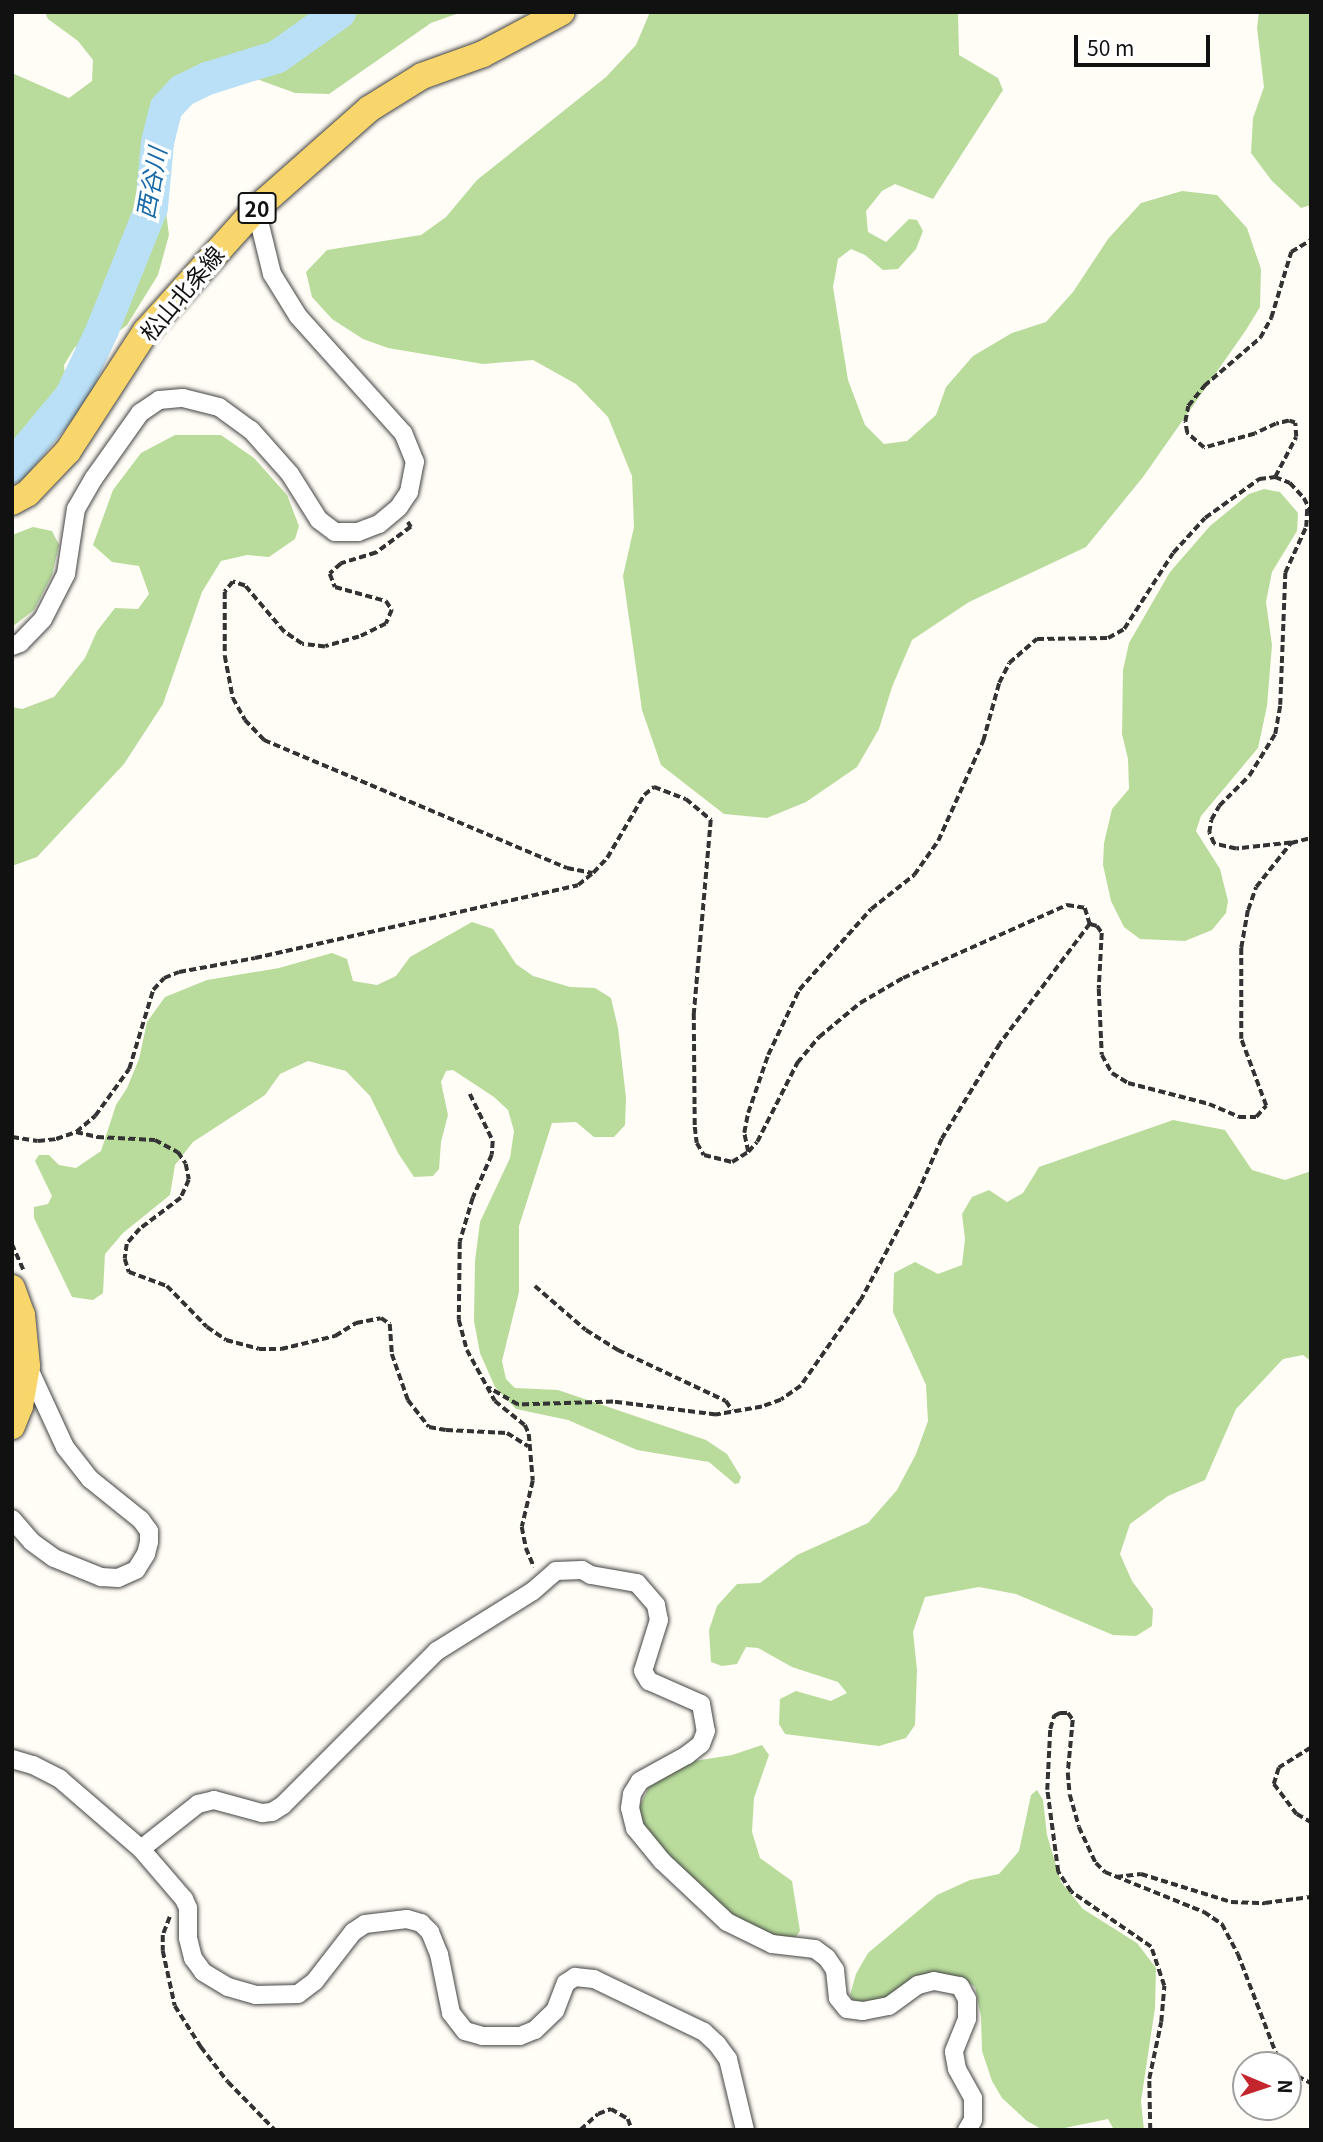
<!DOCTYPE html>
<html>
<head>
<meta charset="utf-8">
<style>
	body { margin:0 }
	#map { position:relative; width:1323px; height:2142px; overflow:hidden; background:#fffdf5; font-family:Georgia,"Noto Sans JP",serif }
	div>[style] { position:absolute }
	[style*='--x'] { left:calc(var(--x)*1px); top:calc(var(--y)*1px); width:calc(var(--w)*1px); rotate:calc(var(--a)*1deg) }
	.forest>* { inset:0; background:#b9dc9c }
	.river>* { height:33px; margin:-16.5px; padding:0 16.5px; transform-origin:16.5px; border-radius:16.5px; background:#b9e0f7 }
	.path>* { height:3.5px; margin-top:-1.75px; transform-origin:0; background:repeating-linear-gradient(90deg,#333 0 7px,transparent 0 10.5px) }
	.roads { filter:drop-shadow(0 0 2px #444) drop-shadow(0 0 2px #444) }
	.street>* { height:18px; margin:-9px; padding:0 9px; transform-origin:9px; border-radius:9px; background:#fff }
	.primary>* { height:26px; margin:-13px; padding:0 13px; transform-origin:13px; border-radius:13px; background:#f9d66b }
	span { translate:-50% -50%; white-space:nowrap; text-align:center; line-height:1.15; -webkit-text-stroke:7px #fff; paint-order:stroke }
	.shield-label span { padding:2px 5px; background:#fff; border:2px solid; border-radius:5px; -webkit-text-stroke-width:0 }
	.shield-label { font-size:21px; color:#111; font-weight:700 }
	.street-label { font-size:23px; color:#111 }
	.water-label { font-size:24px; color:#1768a6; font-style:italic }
	.frame { position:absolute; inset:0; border:14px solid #111; pointer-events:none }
	.north { position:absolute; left:1232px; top:2051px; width:70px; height:70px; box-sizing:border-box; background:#fff; border:2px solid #a0a0a0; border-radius:50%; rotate:92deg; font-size:19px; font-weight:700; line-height:28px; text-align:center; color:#111 }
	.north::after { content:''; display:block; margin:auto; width:24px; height:32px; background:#c4262e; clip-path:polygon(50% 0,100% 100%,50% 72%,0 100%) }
	.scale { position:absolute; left:1074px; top:35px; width:136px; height:32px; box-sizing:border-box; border:4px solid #111; border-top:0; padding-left:9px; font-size:21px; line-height:24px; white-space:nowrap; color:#111; -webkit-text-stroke:5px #fff; paint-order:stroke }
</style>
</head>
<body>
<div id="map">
	<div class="forest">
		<i style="clip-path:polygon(45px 12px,462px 12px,431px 23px,329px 94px,295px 93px,254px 78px,210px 86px,170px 115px,160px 166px,169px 235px,158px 275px,127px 325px,103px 344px,75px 347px,64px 365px,68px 404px,34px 456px,12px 472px,12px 73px,69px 98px,92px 81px,93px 60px,78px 41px,48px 19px)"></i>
		<i style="clip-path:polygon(650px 12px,958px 12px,959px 55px,998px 78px,1003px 90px,933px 199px,895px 184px,882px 191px,866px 211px,868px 232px,886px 242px,909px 219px,917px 220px,923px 231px,916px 249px,898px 269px,883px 270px,865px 255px,851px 249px,838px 259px,833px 287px,848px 380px,865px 425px,884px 444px,907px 441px,936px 415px,946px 387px,973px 356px,1012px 333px,1046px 322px,1073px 292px,1108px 239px,1141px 203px,1182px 191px,1217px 195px,1247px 228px,1261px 269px,1260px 307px,1246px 330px,1143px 477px,1086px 547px,969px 602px,912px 640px,892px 687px,879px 729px,857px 767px,806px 802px,767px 818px,724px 814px,661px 765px,642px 710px,623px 576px,634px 527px,632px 476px,608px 417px,576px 384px,533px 360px,483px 364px,388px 348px,363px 339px,332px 319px,312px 297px,306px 272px,327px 250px,421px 235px,446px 217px,477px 180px,606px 77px,636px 45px)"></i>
		<i style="clip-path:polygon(1259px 12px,1311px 12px,1311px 205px,1301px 208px,1272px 181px,1251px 153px,1253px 118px,1264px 87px,1257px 28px)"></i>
		<i style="clip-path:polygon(175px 435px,221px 435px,254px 458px,287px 495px,299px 526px,295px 539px,269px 557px,247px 555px,221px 561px,202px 592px,163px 704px,124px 764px,37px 857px,12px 866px,12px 707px,22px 709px,54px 697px,85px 658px,97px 631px,115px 608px,138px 609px,149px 594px,139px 566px,112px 562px,93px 545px,113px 490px,141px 453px)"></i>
		<i style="clip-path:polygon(1264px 489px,1280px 492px,1298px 513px,1297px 531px,1272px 572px,1266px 602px,1272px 645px,1267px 706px,1258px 748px,1201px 816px,1196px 831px,1220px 869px,1228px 901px,1226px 913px,1212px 930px,1185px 941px,1140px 939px,1124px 927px,1111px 901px,1103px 865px,1104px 843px,1112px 809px,1129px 789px,1128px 759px,1122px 734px,1123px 670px,1129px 643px,1170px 572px,1210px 526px,1249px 494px)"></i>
		<i style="clip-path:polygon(33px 527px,52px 531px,59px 545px,52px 575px,34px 610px,12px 627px,12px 535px)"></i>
		<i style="clip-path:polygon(472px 922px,493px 929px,516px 964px,533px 976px,570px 987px,595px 988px,611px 998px,618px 1028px,626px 1098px,625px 1125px,614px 1137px,594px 1137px,576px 1122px,552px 1123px,519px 1226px,519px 1292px,502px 1361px,506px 1379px,515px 1388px,558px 1390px,706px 1440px,727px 1454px,741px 1477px,739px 1483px,735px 1484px,709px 1462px,637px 1450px,568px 1420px,516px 1409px,495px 1387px,480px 1353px,474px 1321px,475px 1261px,480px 1222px,510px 1158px,514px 1131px,508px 1110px,494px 1097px,453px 1070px,446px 1071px,441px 1082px,448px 1115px,441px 1142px,439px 1169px,433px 1176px,414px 1177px,398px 1153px,370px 1096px,346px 1071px,308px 1061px,280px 1074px,265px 1095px,193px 1142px,175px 1165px,170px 1195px,123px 1233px,105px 1254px,103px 1293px,93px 1300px,72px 1297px,34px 1218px,34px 1207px,48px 1204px,52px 1196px,35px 1161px,39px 1155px,49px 1155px,59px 1165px,76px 1168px,101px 1151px,116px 1105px,127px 1088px,139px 1059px,147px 1022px,165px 997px,207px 980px,279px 968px,332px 953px,347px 959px,353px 981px,377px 985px,396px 976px,410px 957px)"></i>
		<i style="clip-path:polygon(1173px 1120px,1225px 1130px,1252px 1170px,1285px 1180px,1311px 1171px,1311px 1361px,1303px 1355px,1283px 1359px,1236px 1409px,1205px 1480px,1168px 1496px,1130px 1524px,1120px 1554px,1132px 1581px,1153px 1609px,1152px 1626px,1136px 1636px,1113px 1635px,1016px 1594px,979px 1587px,925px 1597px,913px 1632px,917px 1670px,915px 1725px,906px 1738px,879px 1746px,785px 1734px,779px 1724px,780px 1699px,796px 1691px,831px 1701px,847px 1693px,838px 1682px,792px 1667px,758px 1648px,746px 1647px,737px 1664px,722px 1666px,711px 1662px,709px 1630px,717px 1606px,737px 1584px,760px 1583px,797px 1555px,868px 1523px,897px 1490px,916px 1454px,928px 1421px,926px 1385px,893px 1312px,894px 1273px,915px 1262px,938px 1274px,962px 1265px,965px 1239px,962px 1214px,972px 1197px,989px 1190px,1007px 1202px,1023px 1193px,1039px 1167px)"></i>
		<i style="clip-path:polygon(762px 1745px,769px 1755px,754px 1798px,752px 1832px,760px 1858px,792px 1881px,800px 1931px,795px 1938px,778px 1938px,750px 1931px,652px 1846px,637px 1811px,653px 1779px,694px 1761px,732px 1755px)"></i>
		<i style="clip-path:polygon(1037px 1790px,1043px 1800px,1047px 1835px,1061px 1882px,1083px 1909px,1137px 1943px,1156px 1968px,1155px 2008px,1141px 2101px,1144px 2130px,1114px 2130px,1108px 2119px,1055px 2130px,1043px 2130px,1027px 2121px,1002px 2098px,992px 2081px,982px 2051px,981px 2016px,975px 1987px,961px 1977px,943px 1975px,859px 2009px,850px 1995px,856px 1974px,868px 1953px,937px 1895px,970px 1880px,999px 1874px,1019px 1851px,1031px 1795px)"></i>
	</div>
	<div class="river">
		<i style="--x:12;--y:466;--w:92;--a:-50.3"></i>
		<i style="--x:71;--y:395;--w:73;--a:-64.8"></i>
		<i style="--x:102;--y:329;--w:131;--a:-68.1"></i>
		<i style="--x:151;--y:207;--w:65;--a:-84.7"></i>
		<i style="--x:157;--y:142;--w:36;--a:-76"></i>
		<i style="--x:166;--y:107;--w:23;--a:-47"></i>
		<i style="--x:182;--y:90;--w:28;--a:-26"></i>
		<i style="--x:207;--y:78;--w:73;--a:-17.4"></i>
		<i style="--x:277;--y:56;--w:76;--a:-35.4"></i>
	</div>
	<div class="path">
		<i style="--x:1275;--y:477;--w:45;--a:-62.3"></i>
		<i style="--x:1296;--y:437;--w:14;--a:-94"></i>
		<i style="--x:1295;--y:423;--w:6;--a:-162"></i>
		<i style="--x:1289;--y:421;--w:13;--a:167"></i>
		<i style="--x:1276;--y:424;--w:23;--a:155"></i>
		<i style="--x:1255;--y:434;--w:53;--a:164.6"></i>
		<i style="--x:1204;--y:448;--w:23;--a:-139"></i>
		<i style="--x:1187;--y:433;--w:11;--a:-100"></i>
		<i style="--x:1185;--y:422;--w:16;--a:-79"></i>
		<i style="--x:1188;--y:406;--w:26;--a:-51"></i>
		<i style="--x:1204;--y:386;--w:74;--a:-40.6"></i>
		<i style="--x:1260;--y:338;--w:23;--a:-61"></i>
		<i style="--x:1271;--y:318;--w:69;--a:-73.1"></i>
		<i style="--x:1291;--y:252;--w:23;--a:-31"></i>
		<i style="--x:408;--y:522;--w:6;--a:59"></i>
		<i style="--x:411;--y:527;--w:44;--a:143.4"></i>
		<i style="--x:376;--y:553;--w:37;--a:163"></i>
		<i style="--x:341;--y:564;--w:15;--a:138"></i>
		<i style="--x:330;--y:574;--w:14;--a:69"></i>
		<i style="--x:335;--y:587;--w:53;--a:15.4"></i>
		<i style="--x:386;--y:601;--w:11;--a:56"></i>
		<i style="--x:392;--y:610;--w:15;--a:113"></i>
		<i style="--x:386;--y:624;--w:30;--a:154"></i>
		<i style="--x:359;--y:637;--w:35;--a:164"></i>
		<i style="--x:325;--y:647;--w:23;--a:-173"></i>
		<i style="--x:302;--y:644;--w:22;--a:-146"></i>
		<i style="--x:284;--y:632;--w:60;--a:-130.3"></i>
		<i style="--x:245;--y:586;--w:13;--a:-162"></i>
		<i style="--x:233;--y:582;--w:13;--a:129"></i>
		<i style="--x:225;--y:592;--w:64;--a:90"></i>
		<i style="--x:225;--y:656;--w:43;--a:79.2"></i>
		<i style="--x:233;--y:698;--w:25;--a:61"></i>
		<i style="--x:245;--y:720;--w:28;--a:46"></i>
		<i style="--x:264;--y:740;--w:329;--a:22.9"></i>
		<i style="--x:567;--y:868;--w:26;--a:11"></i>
		<i style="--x:593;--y:873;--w:21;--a:-47"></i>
		<i style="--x:607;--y:858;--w:73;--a:-59.6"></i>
		<i style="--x:644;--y:795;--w:13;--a:-39"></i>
		<i style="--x:654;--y:787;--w:34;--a:21"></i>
		<i style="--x:686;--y:799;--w:33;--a:40"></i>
		<i style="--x:711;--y:820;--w:194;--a:95"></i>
		<i style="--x:694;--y:1013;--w:114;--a:89.5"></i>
		<i style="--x:695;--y:1127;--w:16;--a:83"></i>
		<i style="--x:697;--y:1143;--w:14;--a:60"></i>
		<i style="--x:704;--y:1155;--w:29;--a:14"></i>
		<i style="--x:732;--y:1162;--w:19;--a:-32"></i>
		<i style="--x:748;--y:1152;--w:13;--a:-48"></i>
		<i style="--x:757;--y:1142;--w:89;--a:-63.1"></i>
		<i style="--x:797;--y:1063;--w:34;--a:-50"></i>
		<i style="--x:819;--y:1037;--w:53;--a:-39.7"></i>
		<i style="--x:860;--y:1003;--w:50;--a:-30.2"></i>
		<i style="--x:903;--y:978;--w:180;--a:-24"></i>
		<i style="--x:1067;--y:905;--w:18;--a:9"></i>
		<i style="--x:1085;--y:908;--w:17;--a:73"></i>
		<i style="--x:1090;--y:924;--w:150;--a:126.9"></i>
		<i style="--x:1000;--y:1044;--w:111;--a:121.4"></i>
		<i style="--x:942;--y:1139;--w:59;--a:114"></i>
		<i style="--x:918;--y:1193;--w:121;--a:118"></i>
		<i style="--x:861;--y:1300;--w:105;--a:124.9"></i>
		<i style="--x:801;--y:1386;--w:24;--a:145"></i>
		<i style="--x:781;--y:1400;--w:20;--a:160"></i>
		<i style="--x:762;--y:1407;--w:47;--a:170.1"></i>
		<i style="--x:716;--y:1415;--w:104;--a:-172.8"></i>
		<i style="--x:613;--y:1402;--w:95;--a:178.2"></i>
		<i style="--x:518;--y:1405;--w:34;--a:-150"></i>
		<i style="--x:1291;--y:843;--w:55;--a:173.8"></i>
		<i style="--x:1236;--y:849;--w:23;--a:-167"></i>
		<i style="--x:1214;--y:844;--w:12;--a:-114"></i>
		<i style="--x:1209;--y:833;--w:13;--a:-81"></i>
		<i style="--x:1211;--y:820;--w:16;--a:-60"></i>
		<i style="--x:1219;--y:806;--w:42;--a:-45"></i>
		<i style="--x:1249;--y:776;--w:49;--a:-58.2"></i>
		<i style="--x:1275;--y:734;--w:29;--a:-80"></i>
		<i style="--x:1280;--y:705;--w:132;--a:-87.8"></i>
		<i style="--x:1285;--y:573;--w:51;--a:-65.5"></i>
		<i style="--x:1306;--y:527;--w:20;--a:-87"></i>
		<i style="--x:1090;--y:924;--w:7;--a:16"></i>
		<i style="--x:1097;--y:926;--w:9;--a:54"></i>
		<i style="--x:1102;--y:933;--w:56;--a:93.1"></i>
		<i style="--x:1099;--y:989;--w:66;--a:87.4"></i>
		<i style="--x:1102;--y:1055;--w:21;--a:61"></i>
		<i style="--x:1112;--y:1073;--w:19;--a:32"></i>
		<i style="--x:1128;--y:1083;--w:84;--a:14.5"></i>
		<i style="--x:1209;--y:1104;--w:33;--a:23"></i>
		<i style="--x:1239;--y:1117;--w:17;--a:0"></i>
		<i style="--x:1256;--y:1117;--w:15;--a:-48"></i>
		<i style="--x:1266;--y:1106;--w:72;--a:-110.5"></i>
		<i style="--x:1241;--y:1039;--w:91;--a:-90"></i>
		<i style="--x:1241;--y:948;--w:39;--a:-80"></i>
		<i style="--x:1248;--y:910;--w:24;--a:-71"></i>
		<i style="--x:1256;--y:887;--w:56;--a:-51.5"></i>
		<i style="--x:1291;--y:843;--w:21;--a:-14"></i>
		<i style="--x:470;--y:1094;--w:52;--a:63.9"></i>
		<i style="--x:493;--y:1141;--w:14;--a:94"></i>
		<i style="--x:492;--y:1155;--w:47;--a:113.8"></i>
		<i style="--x:473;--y:1198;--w:46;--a:106.5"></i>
		<i style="--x:460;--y:1242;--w:78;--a:90.7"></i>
		<i style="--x:459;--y:1320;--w:31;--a:75"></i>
		<i style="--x:467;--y:1350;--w:58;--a:61.2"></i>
		<i style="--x:495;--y:1401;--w:38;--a:39"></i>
		<i style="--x:525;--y:1425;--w:10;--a:66"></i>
		<i style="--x:529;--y:1434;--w:47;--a:85.1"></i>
		<i style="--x:533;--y:1481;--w:47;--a:103.4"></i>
		<i style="--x:522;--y:1527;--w:21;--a:79"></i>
		<i style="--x:526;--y:1548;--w:21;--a:67"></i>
		<i style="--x:76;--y:1132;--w:22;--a:13"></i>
		<i style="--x:97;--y:1137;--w:58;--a:3"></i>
		<i style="--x:155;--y:1140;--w:26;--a:28"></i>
		<i style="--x:178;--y:1152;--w:14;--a:56"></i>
		<i style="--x:186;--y:1164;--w:16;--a:79"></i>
		<i style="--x:189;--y:1180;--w:20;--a:114"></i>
		<i style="--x:181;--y:1198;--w:51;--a:142.9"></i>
		<i style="--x:140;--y:1229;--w:20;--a:131"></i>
		<i style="--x:127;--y:1244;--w:15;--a:98"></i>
		<i style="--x:125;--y:1259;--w:14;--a:73"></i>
		<i style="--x:129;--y:1272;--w:40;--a:20.2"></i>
		<i style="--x:167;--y:1286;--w:57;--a:45.7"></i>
		<i style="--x:207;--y:1327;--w:23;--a:34"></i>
		<i style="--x:226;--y:1340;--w:34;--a:15"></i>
		<i style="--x:259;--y:1349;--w:22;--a:0"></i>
		<i style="--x:281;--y:1349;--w:56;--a:-13.5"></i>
		<i style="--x:335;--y:1336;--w:25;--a:-32"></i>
		<i style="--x:356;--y:1323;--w:25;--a:-11"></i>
		<i style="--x:381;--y:1318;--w:11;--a:34"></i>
		<i style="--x:390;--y:1324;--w:30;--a:86"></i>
		<i style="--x:392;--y:1354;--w:49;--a:70.8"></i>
		<i style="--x:408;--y:1400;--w:34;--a:52"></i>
		<i style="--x:429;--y:1427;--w:17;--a:10"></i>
		<i style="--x:446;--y:1430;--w:61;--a:2.8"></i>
		<i style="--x:507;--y:1433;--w:25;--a:32"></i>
		<i style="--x:12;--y:1137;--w:26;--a:9"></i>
		<i style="--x:38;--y:1141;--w:18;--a:-6"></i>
		<i style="--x:56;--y:1139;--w:21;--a:-19"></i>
		<i style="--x:76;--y:1132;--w:25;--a:-40"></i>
		<i style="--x:95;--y:1116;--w:58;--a:-54.1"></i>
		<i style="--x:129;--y:1069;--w:83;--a:-73.1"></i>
		<i style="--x:153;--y:990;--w:16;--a:-47"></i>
		<i style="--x:164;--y:978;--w:16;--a:-22"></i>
		<i style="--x:179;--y:972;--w:77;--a:-10.4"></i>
		<i style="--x:255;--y:958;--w:331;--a:-12.7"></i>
		<i style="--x:578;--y:885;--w:19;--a:-39"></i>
		<i style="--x:748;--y:1152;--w:19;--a:-102"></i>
		<i style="--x:744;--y:1133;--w:20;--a:-79"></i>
		<i style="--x:748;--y:1113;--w:61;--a:-71"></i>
		<i style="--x:768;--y:1055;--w:72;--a:-64.5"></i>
		<i style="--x:799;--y:990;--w:108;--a:-48.4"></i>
		<i style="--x:871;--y:909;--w:55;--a:-38.3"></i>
		<i style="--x:914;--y:875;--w:42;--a:-54.8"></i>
		<i style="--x:938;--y:841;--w:110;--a:-65.8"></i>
		<i style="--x:983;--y:741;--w:60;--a:-74.6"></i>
		<i style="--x:999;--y:683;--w:22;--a:-63"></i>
		<i style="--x:1009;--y:663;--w:37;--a:-41"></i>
		<i style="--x:1037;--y:639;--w:71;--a:-0.8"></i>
		<i style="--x:1108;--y:638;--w:18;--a:-29"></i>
		<i style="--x:1124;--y:629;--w:90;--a:-57.2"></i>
		<i style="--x:1173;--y:553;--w:47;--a:-47.6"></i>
		<i style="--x:1205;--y:518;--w:67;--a:-35.8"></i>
		<i style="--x:1259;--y:479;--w:16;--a:-7"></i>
		<i style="--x:1275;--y:477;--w:16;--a:22"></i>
		<i style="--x:1290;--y:483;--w:21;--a:47"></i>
		<i style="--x:1304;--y:498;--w:16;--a:63"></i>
		<i style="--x:12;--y:1244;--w:30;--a:66"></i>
		<i style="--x:535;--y:1286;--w:67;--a:40.8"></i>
		<i style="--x:586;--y:1330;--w:38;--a:32"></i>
		<i style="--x:618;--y:1350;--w:119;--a:25.3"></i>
		<i style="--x:726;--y:1401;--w:11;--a:56"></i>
		<i style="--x:1311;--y:1748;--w:38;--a:148"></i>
		<i style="--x:1279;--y:1768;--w:17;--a:107"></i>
		<i style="--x:1274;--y:1784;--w:38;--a:53"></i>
		<i style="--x:1297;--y:1814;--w:16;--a:30"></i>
		<i style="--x:1116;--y:1877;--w:25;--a:-7"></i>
		<i style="--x:1141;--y:1874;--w:94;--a:17.3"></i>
		<i style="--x:1231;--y:1902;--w:34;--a:2"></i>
		<i style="--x:1265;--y:1903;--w:46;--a:-7.4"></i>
		<i style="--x:170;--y:1917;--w:19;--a:111"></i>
		<i style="--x:163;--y:1935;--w:16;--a:90"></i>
		<i style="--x:163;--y:1951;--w:56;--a:77.7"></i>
		<i style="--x:175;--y:2006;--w:49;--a:57.6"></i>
		<i style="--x:201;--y:2047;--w:44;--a:52.4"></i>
		<i style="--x:228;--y:2082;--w:67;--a:45.6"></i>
		<i style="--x:1288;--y:2071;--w:26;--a:28"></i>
		<i style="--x:580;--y:2130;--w:24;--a:-42"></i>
		<i style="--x:598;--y:2114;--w:14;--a:-21"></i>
		<i style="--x:611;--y:2109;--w:20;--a:30"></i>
		<i style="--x:628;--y:2119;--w:12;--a:70"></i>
		<i style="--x:1150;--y:2130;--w:51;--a:-91.1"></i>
		<i style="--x:1149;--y:2079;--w:58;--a:-78.1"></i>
		<i style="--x:1161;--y:2022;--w:36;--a:-85"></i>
		<i style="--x:1164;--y:1986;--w:41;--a:-108.4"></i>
		<i style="--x:1151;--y:1947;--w:97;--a:-145.5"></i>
		<i style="--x:1071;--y:1892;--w:24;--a:-123"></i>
		<i style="--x:1058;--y:1872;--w:83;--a:-97.6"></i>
		<i style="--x:1047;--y:1790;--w:61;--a:-87.2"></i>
		<i style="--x:1050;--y:1729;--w:14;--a:-73"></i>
		<i style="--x:1054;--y:1716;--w:7;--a:-27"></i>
		<i style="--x:1060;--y:1713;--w:8;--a:0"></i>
		<i style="--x:1068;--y:1713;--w:9;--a:54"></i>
		<i style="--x:1073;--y:1720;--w:53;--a:95.4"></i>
		<i style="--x:1068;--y:1773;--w:22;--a:85"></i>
		<i style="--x:1070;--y:1795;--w:33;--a:74"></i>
		<i style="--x:1079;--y:1827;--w:40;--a:65"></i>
		<i style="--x:1096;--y:1863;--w:13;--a:45"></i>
		<i style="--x:1105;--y:1872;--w:107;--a:22"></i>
		<i style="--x:1204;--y:1912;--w:22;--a:34"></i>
		<i style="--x:1222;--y:1924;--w:34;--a:62"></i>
		<i style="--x:1238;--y:1954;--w:106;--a:69"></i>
		<i style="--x:1276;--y:2053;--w:14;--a:56"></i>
	</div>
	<div class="roads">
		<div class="street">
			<i style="--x:12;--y:646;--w:9;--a:-21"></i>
			<i style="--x:20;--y:643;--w:33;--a:-46"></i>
			<i style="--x:43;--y:619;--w:51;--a:-62.9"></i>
			<i style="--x:66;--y:574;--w:66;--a:-81.3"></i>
			<i style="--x:76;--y:509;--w:36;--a:-60"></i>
			<i style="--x:94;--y:478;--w:80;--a:-54.7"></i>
			<i style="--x:140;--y:413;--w:23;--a:-34"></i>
			<i style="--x:159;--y:400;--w:24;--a:-5"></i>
			<i style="--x:183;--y:398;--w:37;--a:14"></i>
			<i style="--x:219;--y:407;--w:39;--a:36"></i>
			<i style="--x:251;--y:430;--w:59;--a:48.4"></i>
			<i style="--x:290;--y:474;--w:54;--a:57.8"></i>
			<i style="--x:319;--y:520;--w:20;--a:37"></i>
			<i style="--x:335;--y:532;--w:23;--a:0"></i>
			<i style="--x:358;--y:532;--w:22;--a:-21"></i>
			<i style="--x:379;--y:524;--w:26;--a:-40"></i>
			<i style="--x:399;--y:507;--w:18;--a:-56"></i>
			<i style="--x:409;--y:492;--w:31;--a:-79"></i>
			<i style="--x:415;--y:462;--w:31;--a:-112"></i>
			<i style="--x:403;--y:433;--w:157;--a:-131.9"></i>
			<i style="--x:298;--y:316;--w:49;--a:-121.8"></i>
			<i style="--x:272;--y:274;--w:67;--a:-103.8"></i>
			<i style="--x:12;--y:1519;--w:30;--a:49"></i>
			<i style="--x:32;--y:1542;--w:27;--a:36"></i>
			<i style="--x:54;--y:1558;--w:51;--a:22"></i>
			<i style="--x:101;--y:1577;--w:17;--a:3"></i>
			<i style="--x:118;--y:1578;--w:20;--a:-24"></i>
			<i style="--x:136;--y:1570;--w:19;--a:-58"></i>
			<i style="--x:146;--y:1554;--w:12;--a:-76"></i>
			<i style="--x:149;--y:1542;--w:11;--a:-90"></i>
			<i style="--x:149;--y:1531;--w:14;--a:-126"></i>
			<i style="--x:141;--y:1520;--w:65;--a:-141.2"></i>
			<i style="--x:90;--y:1479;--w:41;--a:-128"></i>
			<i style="--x:65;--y:1447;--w:88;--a:-114.8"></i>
			<i style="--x:12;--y:1759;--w:22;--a:16"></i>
			<i style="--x:33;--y:1765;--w:30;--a:27"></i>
			<i style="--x:60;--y:1779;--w:107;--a:40.8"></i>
			<i style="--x:141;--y:1849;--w:66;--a:49.3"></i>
			<i style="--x:184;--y:1899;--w:10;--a:66"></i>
			<i style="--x:188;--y:1908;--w:30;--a:90"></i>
			<i style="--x:188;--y:1938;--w:21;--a:76"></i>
			<i style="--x:193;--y:1958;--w:17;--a:54"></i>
			<i style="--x:203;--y:1972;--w:29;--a:31"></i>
			<i style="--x:228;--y:1987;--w:29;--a:16"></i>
			<i style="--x:256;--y:1995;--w:42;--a:-1.4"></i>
			<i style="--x:298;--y:1994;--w:21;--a:-37"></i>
			<i style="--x:315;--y:1981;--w:62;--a:-52.2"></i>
			<i style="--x:353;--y:1932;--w:14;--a:-34"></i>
			<i style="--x:365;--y:1924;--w:42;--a:-6.8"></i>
			<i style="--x:407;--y:1919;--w:15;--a:16"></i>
			<i style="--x:421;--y:1923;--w:13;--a:45"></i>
			<i style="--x:430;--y:1932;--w:24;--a:68"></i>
			<i style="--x:439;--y:1954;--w:60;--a:78.5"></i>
			<i style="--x:451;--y:2013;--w:23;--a:52"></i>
			<i style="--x:465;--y:2031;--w:18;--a:16"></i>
			<i style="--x:482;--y:2036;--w:38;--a:0"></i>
			<i style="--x:520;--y:2036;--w:16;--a:-22"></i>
			<i style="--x:535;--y:2030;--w:28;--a:-44"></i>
			<i style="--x:555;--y:2011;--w:30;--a:-69"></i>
			<i style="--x:566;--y:1983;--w:11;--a:-34"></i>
			<i style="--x:575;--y:1977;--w:19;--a:6"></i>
			<i style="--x:594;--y:1979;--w:122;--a:25.7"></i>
			<i style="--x:704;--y:2032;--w:18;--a:43"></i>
			<i style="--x:717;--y:2044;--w:19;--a:54"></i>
			<i style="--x:728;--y:2059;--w:73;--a:76.5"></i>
			<i style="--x:141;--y:1849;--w:73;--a:-38.3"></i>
			<i style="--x:198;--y:1804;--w:16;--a:-14"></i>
			<i style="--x:214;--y:1800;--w:50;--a:15.2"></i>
			<i style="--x:262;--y:1813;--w:10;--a:-6"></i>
			<i style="--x:272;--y:1812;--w:13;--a:-32"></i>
			<i style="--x:283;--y:1805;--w:218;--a:-45"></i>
			<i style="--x:437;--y:1651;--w:113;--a:-32"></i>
			<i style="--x:533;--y:1591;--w:30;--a:-41"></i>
			<i style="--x:556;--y:1571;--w:26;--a:-2"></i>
			<i style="--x:582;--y:1570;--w:10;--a:29"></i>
			<i style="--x:591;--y:1575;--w:47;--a:9.9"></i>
			<i style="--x:637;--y:1583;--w:29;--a:49"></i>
			<i style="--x:656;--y:1605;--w:15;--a:79"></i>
			<i style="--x:659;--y:1620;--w:53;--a:107.4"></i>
			<i style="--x:643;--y:1671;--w:12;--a:59"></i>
			<i style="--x:649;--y:1681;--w:57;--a:23.9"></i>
			<i style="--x:701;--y:1704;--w:27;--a:80"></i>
			<i style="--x:706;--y:1731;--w:14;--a:111"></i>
			<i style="--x:701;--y:1744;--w:18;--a:142"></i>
			<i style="--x:687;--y:1755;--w:54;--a:151"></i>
			<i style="--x:640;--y:1781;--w:15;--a:122"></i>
			<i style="--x:632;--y:1794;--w:14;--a:98"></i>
			<i style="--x:630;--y:1808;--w:21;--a:76"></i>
			<i style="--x:635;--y:1828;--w:43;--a:50.7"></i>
			<i style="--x:662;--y:1861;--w:89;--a:43.2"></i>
			<i style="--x:727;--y:1922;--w:50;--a:26.1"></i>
			<i style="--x:772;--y:1944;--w:43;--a:6.6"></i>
			<i style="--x:815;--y:1949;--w:15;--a:37"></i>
			<i style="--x:827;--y:1958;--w:14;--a:56"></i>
			<i style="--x:835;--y:1970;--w:28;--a:84"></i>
			<i style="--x:838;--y:1998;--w:14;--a:51"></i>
			<i style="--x:847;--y:2009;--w:16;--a:7"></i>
			<i style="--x:863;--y:2011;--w:26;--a:-11"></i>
			<i style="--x:889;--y:2006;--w:36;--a:-36"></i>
			<i style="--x:918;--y:1985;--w:16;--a:-14"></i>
			<i style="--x:934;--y:1981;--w:26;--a:11"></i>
			<i style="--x:960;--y:1986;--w:15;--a:62"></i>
			<i style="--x:967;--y:1999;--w:20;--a:90"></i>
			<i style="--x:967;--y:2019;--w:35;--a:112"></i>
			<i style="--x:954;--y:2052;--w:17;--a:80"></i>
			<i style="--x:957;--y:2069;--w:33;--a:61"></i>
			<i style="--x:973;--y:2098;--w:22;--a:90"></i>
			<i style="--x:973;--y:2120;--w:12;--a:121"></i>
		</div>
		<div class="primary">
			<i style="--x:12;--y:502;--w:18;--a:-29"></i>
			<i style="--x:28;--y:493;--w:58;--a:-46.4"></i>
			<i style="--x:68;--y:451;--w:143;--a:-57"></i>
			<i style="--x:146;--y:331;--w:164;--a:-48"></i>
			<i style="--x:256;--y:209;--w:151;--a:-41.5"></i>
			<i style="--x:369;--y:109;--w:62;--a:-31.9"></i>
			<i style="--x:422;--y:76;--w:65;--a:-19.8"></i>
			<i style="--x:483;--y:54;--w:89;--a:-28"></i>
			<i style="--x:12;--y:1288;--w:29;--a:70"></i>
			<i style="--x:22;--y:1315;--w:51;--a:84.4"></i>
			<i style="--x:27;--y:1366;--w:41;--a:99.9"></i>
			<i style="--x:20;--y:1406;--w:22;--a:112"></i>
		</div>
	</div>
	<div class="shield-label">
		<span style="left:257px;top:208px">20</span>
	</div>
	<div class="street-label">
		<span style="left:181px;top:293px;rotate:-50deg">松山北条線</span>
	</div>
	<div class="water-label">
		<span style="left:150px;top:183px;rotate:-80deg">西谷川</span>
	</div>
	<div class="frame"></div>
	<div class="north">N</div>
	<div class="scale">50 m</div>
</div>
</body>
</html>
